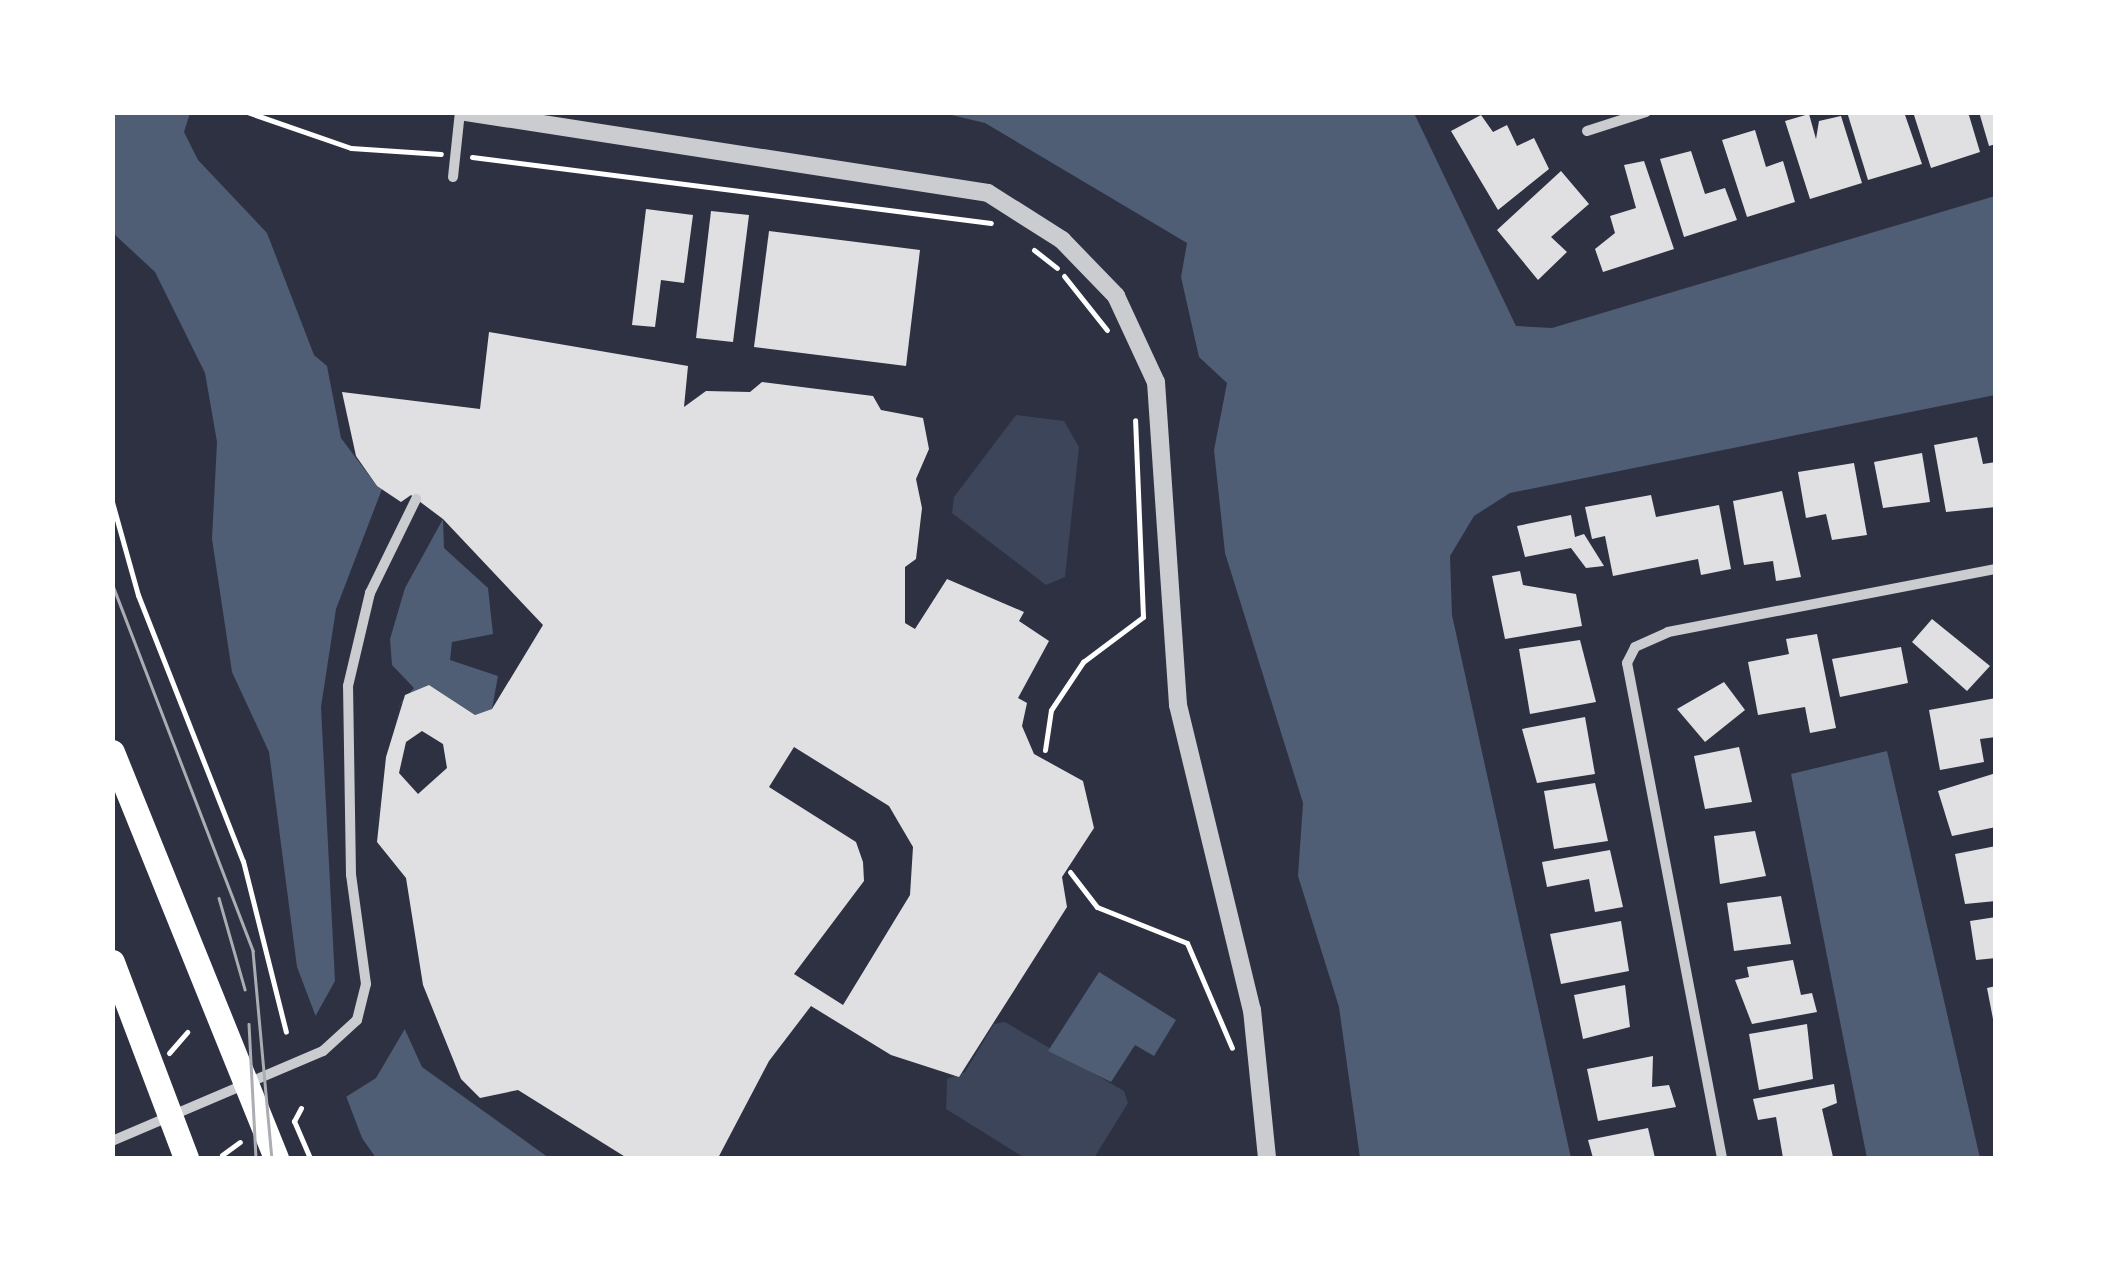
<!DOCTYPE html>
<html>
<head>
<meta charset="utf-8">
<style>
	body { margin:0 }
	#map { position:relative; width:2108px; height:1271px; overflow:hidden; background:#2d3142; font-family:Figtree,sans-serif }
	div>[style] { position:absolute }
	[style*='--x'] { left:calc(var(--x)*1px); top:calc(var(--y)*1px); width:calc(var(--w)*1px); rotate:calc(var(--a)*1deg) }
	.green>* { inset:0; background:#3c4559 }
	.water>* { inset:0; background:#4f5d75 }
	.pier>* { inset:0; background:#2d3142 }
	.building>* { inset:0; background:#e0e0e3 }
	.path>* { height:5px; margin:-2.5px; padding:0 2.5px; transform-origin:2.5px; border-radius:2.5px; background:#fff }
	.minor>* { height:10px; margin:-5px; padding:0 5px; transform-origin:5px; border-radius:5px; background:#caccd0 }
	.tertiary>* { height:18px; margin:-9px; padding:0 9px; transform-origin:9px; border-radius:9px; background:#caccd0 }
	.trunk>* { height:25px; margin:-12.5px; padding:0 12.5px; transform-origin:12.5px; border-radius:12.5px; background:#fff }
	.tram>* { height:2.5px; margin:-1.25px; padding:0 1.25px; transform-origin:1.25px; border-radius:1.25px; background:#abadb3 }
	span { translate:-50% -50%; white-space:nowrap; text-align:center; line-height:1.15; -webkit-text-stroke:10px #fff; paint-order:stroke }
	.frame { position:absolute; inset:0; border:115px solid #fff; pointer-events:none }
</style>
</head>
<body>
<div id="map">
	<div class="green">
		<i style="clip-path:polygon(1016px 415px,1064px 421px,1079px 447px,1065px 577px,1046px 585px,952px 513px,954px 497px)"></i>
		<i style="clip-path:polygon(1005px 1022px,1124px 1091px,1128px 1103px,1094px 1158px,1025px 1158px,946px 1109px,947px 1079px,965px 1072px,994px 1024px)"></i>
	</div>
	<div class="water">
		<i style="clip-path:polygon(112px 113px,190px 113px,184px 132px,198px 160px,267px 233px,314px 355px,327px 366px,341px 438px,377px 486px,401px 502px,411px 495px,443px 519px,444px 548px,488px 588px,493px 634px,452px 642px,450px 660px,498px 676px,492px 709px,475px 715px,429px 685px,400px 704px,376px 825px,380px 904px,401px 1021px,422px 1067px,549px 1158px,376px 1158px,362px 1138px,297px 967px,269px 752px,232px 672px,212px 539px,217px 442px,205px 373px,155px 272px,113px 233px)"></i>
		<i style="clip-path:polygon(943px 113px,1414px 113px,1516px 326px,1552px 328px,1995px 196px,1995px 395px,1510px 493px,1474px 516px,1450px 556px,1452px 615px,1571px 1158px,1360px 1158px,1339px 1007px,1298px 876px,1303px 803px,1225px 553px,1214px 450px,1227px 383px,1199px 357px,1181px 277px,1187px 243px,985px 123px)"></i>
		<i style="clip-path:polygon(1887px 751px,1980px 1158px,1867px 1158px,1791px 774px)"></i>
		<i style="clip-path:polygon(1099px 972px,1176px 1020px,1154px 1056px,1135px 1045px,1111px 1082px,1048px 1051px)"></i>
	</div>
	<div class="pier">
		<i style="clip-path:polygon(382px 489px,401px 502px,411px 495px,443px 519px,405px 588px,390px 639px,392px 665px,414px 688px,400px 704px,376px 825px,406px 1027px,376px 1078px,341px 1100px,311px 1024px,335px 981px,321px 707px,336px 609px)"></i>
	</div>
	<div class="building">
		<i style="clip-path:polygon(1847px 112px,1904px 112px,1922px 164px,1868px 180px)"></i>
		<i style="clip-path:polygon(1913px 112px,1968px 112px,1980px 152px,1931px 168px)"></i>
		<i style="clip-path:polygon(1979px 112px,1996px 112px,1996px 144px,1989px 146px)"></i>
		<i style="clip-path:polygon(1809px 114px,1816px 139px,1819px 121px,1841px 116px,1862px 183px,1810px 199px,1785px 121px)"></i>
		<i style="clip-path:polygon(1481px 115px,1493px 132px,1507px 125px,1517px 146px,1534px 138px,1549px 169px,1498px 210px,1451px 131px)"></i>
		<i style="clip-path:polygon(1755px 130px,1766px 167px,1783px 161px,1795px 202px,1747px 217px,1722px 140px)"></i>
		<i style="clip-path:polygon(1691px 151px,1705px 194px,1725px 188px,1737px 220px,1684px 237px,1660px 159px)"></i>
		<i style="clip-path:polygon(1644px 161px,1674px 249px,1603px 272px,1595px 249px,1615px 233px,1610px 216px,1636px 208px,1624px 165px)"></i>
		<i style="clip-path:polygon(1561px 171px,1589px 204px,1551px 237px,1567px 252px,1538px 280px,1497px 230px)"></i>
		<i style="clip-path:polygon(646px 209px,693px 215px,684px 283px,661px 280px,655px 327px,632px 325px)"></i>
		<i style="clip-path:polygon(711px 211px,749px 215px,733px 342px,696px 338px)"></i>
		<i style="clip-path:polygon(769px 231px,920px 250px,906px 366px,754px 347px)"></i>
		<i style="clip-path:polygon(evenodd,489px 332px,688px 366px,684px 407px,706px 391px,750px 392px,762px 382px,873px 396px,881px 410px,923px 418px,929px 449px,916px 479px,922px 508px,916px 559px,905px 567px,905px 623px,915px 629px,947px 579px,1024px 612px,1019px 621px,1049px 641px,1018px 698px,1027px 703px,1022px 726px,1034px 754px,1083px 781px,1094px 828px,1062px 877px,1067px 907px,959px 1077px,891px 1055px,811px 1006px,769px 1061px,718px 1158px,627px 1158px,518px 1090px,480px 1098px,461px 1079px,423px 985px,406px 878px,377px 842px,386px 757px,405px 695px,429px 685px,475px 715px,492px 709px,543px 625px,443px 519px,411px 495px,401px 502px,377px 486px,356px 456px,342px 392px,480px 409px,489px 332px,422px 731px,443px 744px,447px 768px,418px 794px,399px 773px,406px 742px,422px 731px,489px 332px,794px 747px,889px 806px,913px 847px,910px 895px,843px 1005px,794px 974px,864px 881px,863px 862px,856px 842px,769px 787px,794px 747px)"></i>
		<i style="clip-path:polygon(1977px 437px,1983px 464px,1996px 462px,1996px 507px,1946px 512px,1934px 445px)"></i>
		<i style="clip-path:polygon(1922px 453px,1930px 502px,1883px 508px,1874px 462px)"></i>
		<i style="clip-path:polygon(1854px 463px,1867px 535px,1832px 540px,1826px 514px,1806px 518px,1798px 472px)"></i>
		<i style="clip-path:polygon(1782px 491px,1801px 577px,1776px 581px,1773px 561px,1744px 565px,1733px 501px)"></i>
		<i style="clip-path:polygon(1651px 495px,1656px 517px,1719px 505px,1731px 569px,1701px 575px,1698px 559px,1613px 576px,1605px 536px,1592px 539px,1585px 507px)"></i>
		<i style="clip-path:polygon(1571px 515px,1575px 537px,1584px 534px,1604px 566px,1586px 568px,1571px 548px,1525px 557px,1517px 526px)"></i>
		<i style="clip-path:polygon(1520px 571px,1523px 585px,1576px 594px,1582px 626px,1505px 639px,1492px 576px)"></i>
		<i style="clip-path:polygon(1932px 619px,1990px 666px,1967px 691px,1912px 642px)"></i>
		<i style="clip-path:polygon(1817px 634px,1836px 728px,1810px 733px,1805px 707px,1758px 715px,1748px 662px,1789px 654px,1786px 639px)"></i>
		<i style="clip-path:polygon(1580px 640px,1596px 702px,1530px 714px,1519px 649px)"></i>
		<i style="clip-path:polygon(1901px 647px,1908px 683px,1840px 697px,1832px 659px)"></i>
		<i style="clip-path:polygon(1724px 682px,1745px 710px,1705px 742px,1677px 709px)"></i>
		<i style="clip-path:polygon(1996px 698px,1996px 737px,1980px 739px,1984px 762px,1940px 770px,1929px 710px)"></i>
		<i style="clip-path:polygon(1585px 717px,1595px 774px,1537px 783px,1522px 729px)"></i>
		<i style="clip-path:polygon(1739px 747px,1752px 802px,1705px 809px,1694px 756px)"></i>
		<i style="clip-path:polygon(1996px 773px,1996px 827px,1952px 836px,1938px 791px)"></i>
		<i style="clip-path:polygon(1595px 783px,1608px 841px,1554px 849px,1544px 791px)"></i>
		<i style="clip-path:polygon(1755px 831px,1766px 876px,1720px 884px,1714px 836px)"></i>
		<i style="clip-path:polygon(1996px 846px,1996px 901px,1965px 904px,1955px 854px)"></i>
		<i style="clip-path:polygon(1610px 850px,1623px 907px,1595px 912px,1589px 879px,1547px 887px,1542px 862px)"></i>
		<i style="clip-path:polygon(1781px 896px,1791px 944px,1734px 951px,1727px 903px)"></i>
		<i style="clip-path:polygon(1996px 917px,1996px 958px,1976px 960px,1970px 921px)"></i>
		<i style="clip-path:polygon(1621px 921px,1629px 971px,1561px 984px,1550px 934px)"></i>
		<i style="clip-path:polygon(1793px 960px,1801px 995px,1812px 993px,1817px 1012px,1752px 1024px,1735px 980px,1749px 977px,1747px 967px)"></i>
		<i style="clip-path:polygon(1625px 985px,1630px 1027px,1583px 1039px,1574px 995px)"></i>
		<i style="clip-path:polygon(1996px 986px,1996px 1024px,1994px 1024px,1987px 988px)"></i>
		<i style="clip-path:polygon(1807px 1024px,1813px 1079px,1759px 1090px,1749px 1034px)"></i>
		<i style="clip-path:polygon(1653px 1056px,1652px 1087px,1669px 1085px,1676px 1107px,1598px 1121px,1587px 1069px)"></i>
		<i style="clip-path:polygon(1834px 1084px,1837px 1103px,1822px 1109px,1833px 1157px,1783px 1158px,1776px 1117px,1758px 1120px,1753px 1099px)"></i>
		<i style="clip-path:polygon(1648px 1128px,1655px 1158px,1593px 1158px,1588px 1140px)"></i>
	</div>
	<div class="path">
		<i style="--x:247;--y:112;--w:110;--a:19.1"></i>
		<i style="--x:351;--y:148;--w:90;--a:3.8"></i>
		<i style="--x:472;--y:157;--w:523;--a:7.25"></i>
		<i style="--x:1034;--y:250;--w:29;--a:38"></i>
		<i style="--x:1064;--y:276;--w:69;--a:51.5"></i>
		<i style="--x:112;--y:502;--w:97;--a:74.4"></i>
		<i style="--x:138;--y:595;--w:286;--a:68.5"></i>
		<i style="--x:243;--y:861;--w:176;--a:75.9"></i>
		<i style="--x:1045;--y:750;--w:40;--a:-81.5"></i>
		<i style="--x:1051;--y:710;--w:58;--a:-56.3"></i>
		<i style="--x:1083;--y:662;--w:75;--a:-36.9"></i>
		<i style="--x:1143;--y:617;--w:197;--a:-92.3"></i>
		<i style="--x:1070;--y:872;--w:44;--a:52.4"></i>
		<i style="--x:1097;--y:907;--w:97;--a:21.8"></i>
		<i style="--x:1187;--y:943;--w:114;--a:66.8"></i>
		<i style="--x:169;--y:1053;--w:28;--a:-49"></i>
		<i style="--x:301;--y:1108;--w:15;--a:118"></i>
		<i style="--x:294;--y:1121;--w:40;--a:66.6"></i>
		<i style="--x:222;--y:1155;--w:22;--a:-36"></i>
	</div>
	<div class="minor">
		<i style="--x:1587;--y:131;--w:62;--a:-17.9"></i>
		<i style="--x:453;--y:177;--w:65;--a:-83.9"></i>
		<i style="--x:112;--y:1141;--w:229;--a:-23.1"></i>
		<i style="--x:323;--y:1051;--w:46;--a:-42.4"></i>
		<i style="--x:357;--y:1020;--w:37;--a:-76"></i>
		<i style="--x:366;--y:984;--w:110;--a:-97.8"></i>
		<i style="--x:351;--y:875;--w:189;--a:-90.9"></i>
		<i style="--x:348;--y:686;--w:96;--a:-76.7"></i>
		<i style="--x:370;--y:593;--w:105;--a:-63.9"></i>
		<i style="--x:1722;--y:1158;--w:504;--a:-100.86"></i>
		<i style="--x:1627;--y:663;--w:18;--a:-63"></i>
		<i style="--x:1635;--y:647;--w:36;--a:-24"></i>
		<i style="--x:1668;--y:632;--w:334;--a:-10.9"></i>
	</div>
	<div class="tertiary">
		<i style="--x:466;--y:112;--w:528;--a:8.82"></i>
		<i style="--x:988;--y:193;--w:88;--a:32.4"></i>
		<i style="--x:1062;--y:240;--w:78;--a:46"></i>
		<i style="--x:1116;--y:296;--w:95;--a:65.1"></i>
		<i style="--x:1156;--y:382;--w:324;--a:86.1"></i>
		<i style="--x:1178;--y:705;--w:314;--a:76.4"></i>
		<i style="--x:1252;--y:1010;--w:149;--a:84.2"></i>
	</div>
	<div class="trunk">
		<i style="--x:112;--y:752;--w:438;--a:68"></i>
		<i style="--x:112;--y:962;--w:210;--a:69.3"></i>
	</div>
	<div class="tram">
		<i style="--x:112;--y:583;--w:394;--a:69"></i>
		<i style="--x:253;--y:951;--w:208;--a:84.8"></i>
		<i style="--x:219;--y:898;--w:95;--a:74.1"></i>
		<i style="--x:249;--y:1024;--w:134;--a:87"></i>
	</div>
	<div class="frame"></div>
</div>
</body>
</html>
